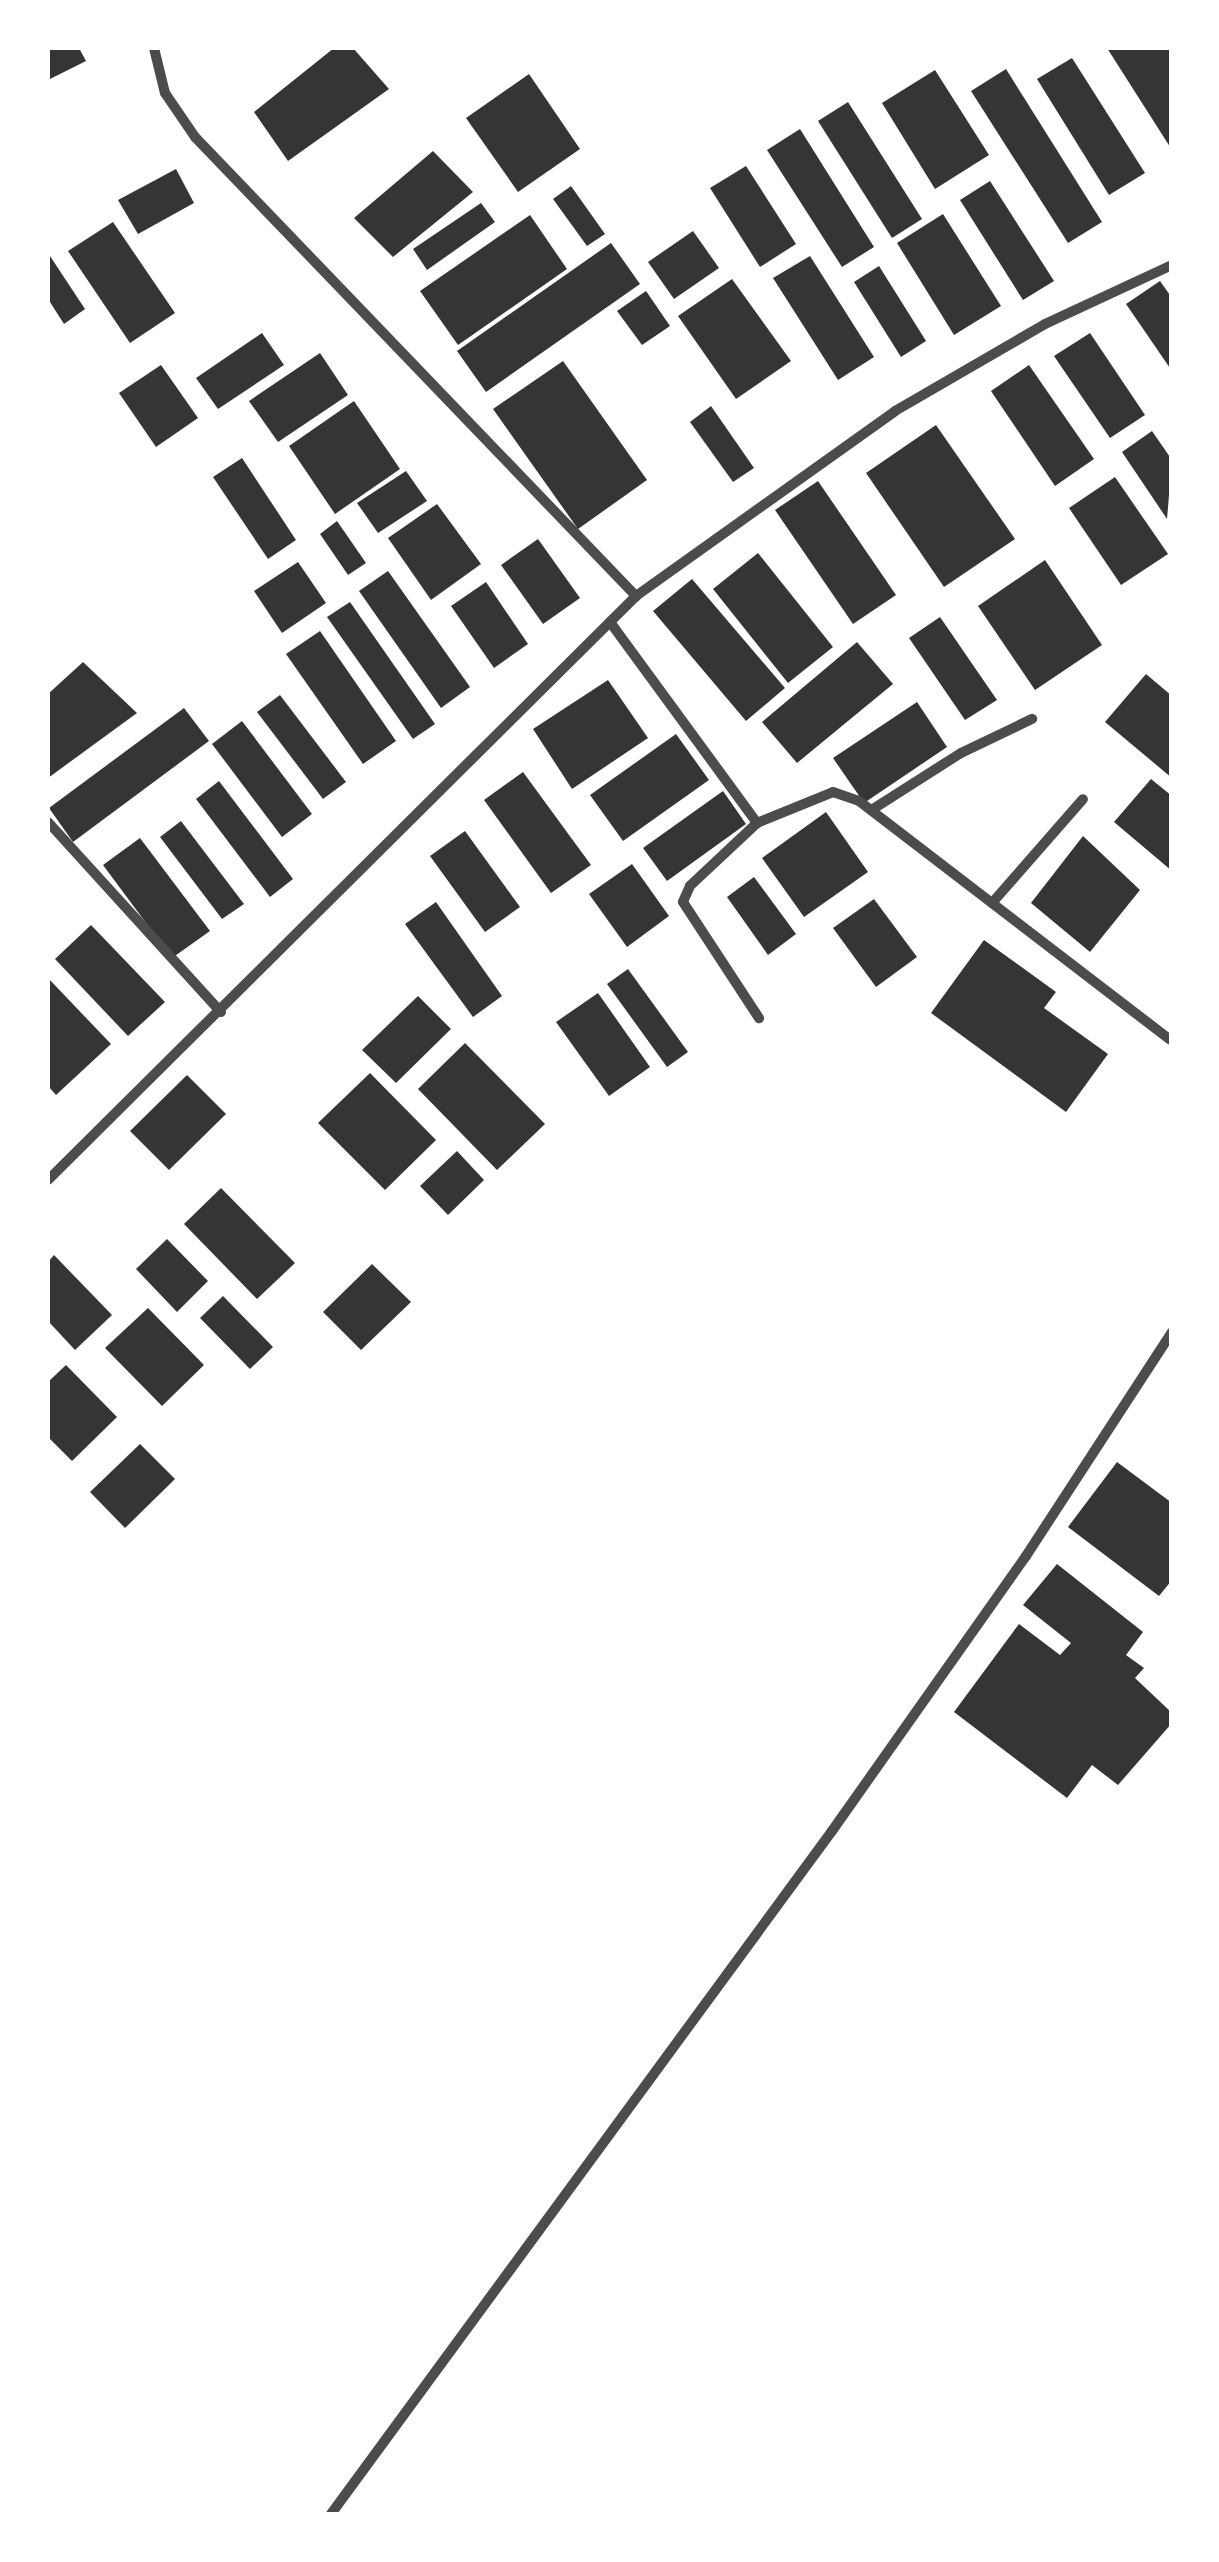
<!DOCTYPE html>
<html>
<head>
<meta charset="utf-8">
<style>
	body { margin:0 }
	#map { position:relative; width:1219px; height:2562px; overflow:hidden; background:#fff; font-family:"Open Sans",sans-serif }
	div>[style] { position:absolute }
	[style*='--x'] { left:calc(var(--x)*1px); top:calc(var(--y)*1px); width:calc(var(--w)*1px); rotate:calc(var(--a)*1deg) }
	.building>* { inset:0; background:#353535 }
	.minor>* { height:10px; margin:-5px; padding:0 5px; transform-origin:5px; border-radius:5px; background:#4c4c4c }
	span { translate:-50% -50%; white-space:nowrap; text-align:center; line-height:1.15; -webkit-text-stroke:9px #fff; paint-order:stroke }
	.frame { position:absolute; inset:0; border:50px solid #fff; pointer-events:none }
</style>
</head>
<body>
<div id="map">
	<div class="building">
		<i style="clip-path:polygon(48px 48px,79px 48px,86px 61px,48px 80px)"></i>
		<i style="clip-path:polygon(334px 48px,353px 48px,389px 89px,288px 161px,254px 112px)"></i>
		<i style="clip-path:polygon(1107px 48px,1172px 48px,1172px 150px)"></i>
		<i style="clip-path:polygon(1072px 58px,1145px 173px,1109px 195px,1037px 79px)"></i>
		<i style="clip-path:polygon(1006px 69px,1102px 222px,1068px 243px,971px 91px)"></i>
		<i style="clip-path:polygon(935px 70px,989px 155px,935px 189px,882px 103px)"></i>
		<i style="clip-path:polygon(529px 74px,580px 149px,518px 192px,466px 118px)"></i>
		<i style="clip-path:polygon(848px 102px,922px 219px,892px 238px,818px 121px)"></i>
		<i style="clip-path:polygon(800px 129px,874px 247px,842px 267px,767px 150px)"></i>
		<i style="clip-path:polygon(433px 151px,473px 192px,393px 257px,354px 218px)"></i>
		<i style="clip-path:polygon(746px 166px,796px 244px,760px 267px,710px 188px)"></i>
		<i style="clip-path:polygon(176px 169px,194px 203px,138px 234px,118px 200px)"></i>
		<i style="clip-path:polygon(990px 181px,1054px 281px,1023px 300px,960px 200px)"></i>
		<i style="clip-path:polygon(571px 186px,605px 234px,587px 246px,553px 199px)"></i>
		<i style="clip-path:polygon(481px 203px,495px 222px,427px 270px,413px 249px)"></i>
		<i style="clip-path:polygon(943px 214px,1001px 306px,954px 335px,897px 243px)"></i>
		<i style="clip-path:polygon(530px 215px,567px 269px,458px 345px,420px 291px)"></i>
		<i style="clip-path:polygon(113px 222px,175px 313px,130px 343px,68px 251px)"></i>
		<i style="clip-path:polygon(693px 231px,719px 268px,674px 299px,648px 262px)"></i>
		<i style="clip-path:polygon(611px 243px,640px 284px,486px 392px,457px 351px)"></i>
		<i style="clip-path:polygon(48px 253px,85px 309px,64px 324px,48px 299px)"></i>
		<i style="clip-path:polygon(810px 256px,874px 357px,838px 380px,773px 278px)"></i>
		<i style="clip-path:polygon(879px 266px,926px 341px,901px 357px,854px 282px)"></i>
		<i style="clip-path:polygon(732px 279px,791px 361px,736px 399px,678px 316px)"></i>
		<i style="clip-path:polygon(1160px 281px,1172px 298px,1172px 371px,1126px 304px)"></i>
		<i style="clip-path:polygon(646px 291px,670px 326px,642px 345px,617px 311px)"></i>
		<i style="clip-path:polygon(262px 333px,284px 365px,218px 409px,196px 378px)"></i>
		<i style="clip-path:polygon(1090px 333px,1145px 415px,1110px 438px,1054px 356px)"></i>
		<i style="clip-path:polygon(320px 353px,348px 395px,278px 442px,249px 401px)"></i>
		<i style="clip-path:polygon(563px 361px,647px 480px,578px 529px,493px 409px)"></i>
		<i style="clip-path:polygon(161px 365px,198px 418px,156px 447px,119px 393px)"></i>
		<i style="clip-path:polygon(1029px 365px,1094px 459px,1055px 486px,991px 391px)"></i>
		<i style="clip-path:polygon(354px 401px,400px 469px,335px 514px,289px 446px)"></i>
		<i style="clip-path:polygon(711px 406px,754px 468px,733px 482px,690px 422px)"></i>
		<i style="clip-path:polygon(936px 425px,1015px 539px,944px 587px,866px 473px)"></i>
		<i style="clip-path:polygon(1152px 431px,1172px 460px,1167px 519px,1122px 452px)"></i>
		<i style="clip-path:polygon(242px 458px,296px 540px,268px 559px,213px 477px)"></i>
		<i style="clip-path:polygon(406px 471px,427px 501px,378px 533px,357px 503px)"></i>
		<i style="clip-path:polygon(1115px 477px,1168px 554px,1121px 585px,1069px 508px)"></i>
		<i style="clip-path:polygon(818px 481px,896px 595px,853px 624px,775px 510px)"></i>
		<i style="clip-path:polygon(437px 504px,481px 564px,431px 600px,388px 538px)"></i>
		<i style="clip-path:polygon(337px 521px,366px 563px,348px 575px,320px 534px)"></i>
		<i style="clip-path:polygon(538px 539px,580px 598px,543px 624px,501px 565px)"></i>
		<i style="clip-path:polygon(758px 553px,833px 647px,788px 683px,713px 589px)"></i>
		<i style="clip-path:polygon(1045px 560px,1102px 645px,1035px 690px,978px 606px)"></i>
		<i style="clip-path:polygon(298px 562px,326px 603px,282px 633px,254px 591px)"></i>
		<i style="clip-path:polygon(388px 571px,470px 687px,441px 708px,359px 591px)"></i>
		<i style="clip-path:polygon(692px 579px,785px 688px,746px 721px,653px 611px)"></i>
		<i style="clip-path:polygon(486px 582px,528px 644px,494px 668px,451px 606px)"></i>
		<i style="clip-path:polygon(350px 602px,435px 724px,413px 739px,327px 617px)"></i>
		<i style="clip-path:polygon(940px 617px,997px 700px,965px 720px,909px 638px)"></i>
		<i style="clip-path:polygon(320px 631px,396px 741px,363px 764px,286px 654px)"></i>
		<i style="clip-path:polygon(857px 642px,893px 684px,797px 763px,762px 722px)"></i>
		<i style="clip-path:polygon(83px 662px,137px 713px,48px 778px,48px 694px)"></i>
		<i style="clip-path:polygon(1146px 674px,1172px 696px,1172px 778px,1105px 722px)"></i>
		<i style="clip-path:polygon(608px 680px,648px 738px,572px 789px,533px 729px)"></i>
		<i style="clip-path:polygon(280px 695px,346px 782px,323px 799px,257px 712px)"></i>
		<i style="clip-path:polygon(917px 702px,947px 747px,864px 803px,833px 758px)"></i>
		<i style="clip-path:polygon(184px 708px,209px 741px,73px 842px,49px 808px)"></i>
		<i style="clip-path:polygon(242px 721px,312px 814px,282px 837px,212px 744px)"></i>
		<i style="clip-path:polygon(676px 734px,709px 780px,623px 841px,590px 795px)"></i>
		<i style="clip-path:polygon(523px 772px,591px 865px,551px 893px,484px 800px)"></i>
		<i style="clip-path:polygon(1151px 779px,1172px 796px,1172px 871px,1114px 822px)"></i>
		<i style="clip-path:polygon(219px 781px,293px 879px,270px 897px,196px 799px)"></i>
		<i style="clip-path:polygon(723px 791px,746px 824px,667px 881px,643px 848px)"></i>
		<i style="clip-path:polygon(826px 812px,868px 872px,804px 917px,762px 858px)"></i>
		<i style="clip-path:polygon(181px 821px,244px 904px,222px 919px,160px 837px)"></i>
		<i style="clip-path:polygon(465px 831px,520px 907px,485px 932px,430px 856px)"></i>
		<i style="clip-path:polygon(1083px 836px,1140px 890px,1090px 952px,1031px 903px)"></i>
		<i style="clip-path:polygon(140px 838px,210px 931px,172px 958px,103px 865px)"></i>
		<i style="clip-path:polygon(632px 864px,669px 916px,627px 947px,589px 894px)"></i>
		<i style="clip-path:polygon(754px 877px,796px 934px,768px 955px,727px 897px)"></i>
		<i style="clip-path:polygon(874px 899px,917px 957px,876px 987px,833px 928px)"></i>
		<i style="clip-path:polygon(436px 902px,502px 996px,473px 1017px,405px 924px)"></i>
		<i style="clip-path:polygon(91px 925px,165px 1002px,128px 1036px,55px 959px)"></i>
		<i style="clip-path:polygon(984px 940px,1056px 992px,1044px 1008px,1108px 1054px,1066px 1112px,931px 1013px)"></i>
		<i style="clip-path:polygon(628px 969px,688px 1052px,667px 1067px,607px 984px)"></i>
		<i style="clip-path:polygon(48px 978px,111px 1044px,56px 1095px,48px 1086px)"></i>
		<i style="clip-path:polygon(598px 993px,650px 1067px,609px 1096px,556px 1022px)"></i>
		<i style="clip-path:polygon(418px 996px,451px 1029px,396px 1083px,362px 1050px)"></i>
		<i style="clip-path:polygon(465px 1043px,545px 1124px,497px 1170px,418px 1089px)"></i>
		<i style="clip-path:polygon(370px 1073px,436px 1140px,385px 1190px,318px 1123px)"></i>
		<i style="clip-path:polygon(187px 1075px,226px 1114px,169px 1170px,130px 1131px)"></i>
		<i style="clip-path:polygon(457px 1151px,484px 1180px,448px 1215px,420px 1186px)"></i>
		<i style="clip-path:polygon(221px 1188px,295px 1263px,257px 1299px,184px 1224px)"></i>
		<i style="clip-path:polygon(167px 1239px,208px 1281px,177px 1312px,136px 1269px)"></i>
		<i style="clip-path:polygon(54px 1255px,112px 1315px,75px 1350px,48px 1321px,48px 1262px)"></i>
		<i style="clip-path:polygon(372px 1264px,411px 1302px,361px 1350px,323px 1312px)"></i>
		<i style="clip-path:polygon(223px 1296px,273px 1347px,250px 1369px,200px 1318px)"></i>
		<i style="clip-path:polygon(148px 1308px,204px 1365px,162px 1406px,105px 1348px)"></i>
		<i style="clip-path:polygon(66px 1365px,117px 1417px,72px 1461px,48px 1437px,48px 1382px)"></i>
		<i style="clip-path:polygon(140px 1444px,175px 1479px,125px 1528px,90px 1492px)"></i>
		<i style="clip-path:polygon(1117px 1462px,1172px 1503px,1172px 1580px,1159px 1596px,1068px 1527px)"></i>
		<i style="clip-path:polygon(1057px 1564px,1143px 1632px,1126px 1655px,1144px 1668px,1135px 1678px,1172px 1713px,1172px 1723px,1118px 1785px,1092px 1765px,1067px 1798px,954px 1712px,1019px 1624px,1060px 1655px,1071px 1643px,1023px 1605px)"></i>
	</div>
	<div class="minor">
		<i style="--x:154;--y:48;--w:46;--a:76.3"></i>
		<i style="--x:165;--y:93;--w:53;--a:55.7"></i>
		<i style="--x:195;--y:137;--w:637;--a:46.15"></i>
		<i style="--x:610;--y:622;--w:249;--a:53.8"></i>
		<i style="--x:757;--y:823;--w:92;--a:136.8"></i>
		<i style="--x:690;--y:886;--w:17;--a:114"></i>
		<i style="--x:683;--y:902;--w:139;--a:56.8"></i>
		<i style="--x:873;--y:809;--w:104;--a:-32.5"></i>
		<i style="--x:961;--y:753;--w:79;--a:-25.6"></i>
		<i style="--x:48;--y:822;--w:257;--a:47.7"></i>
		<i style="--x:757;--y:823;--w:82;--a:-22.2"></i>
		<i style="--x:833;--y:792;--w:28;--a:19"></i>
		<i style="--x:859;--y:801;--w:392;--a:37.5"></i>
		<i style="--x:992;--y:903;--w:138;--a:-48.8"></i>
		<i style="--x:48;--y:1180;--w:829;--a:-44.8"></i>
		<i style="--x:636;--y:596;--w:318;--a:-35.5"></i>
		<i style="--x:895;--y:411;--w:173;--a:-30.1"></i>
		<i style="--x:1045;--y:324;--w:140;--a:-24.9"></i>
		<i style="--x:331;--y:2514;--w:847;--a:-53.74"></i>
		<i style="--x:832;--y:1831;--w:337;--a:-54.8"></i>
		<i style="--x:1026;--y:1556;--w:267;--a:-56.9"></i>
	</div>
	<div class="frame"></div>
</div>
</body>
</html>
